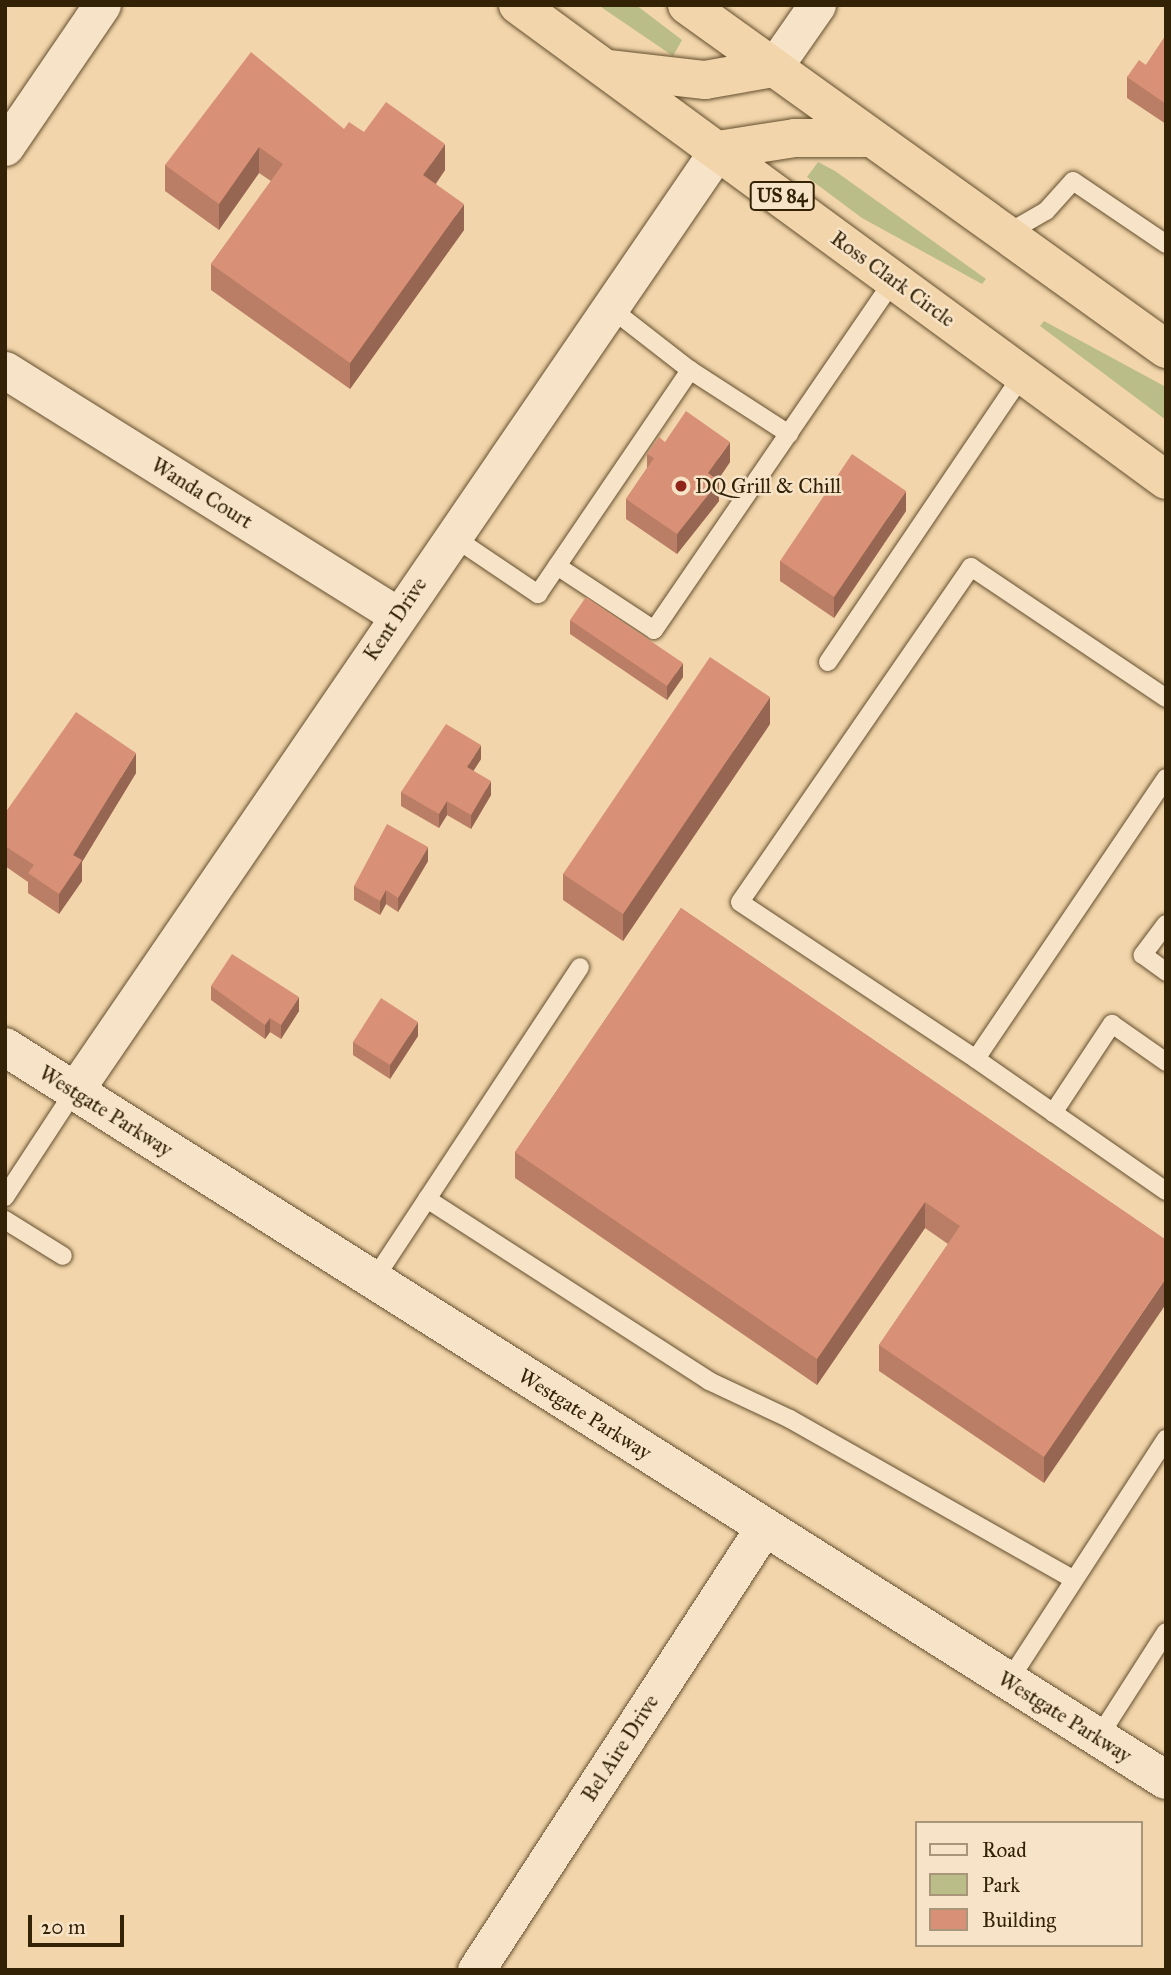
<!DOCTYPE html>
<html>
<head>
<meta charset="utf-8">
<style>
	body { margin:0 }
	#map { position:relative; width:1171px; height:1975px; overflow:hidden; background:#f2d5aa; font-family:"IM FELL Great Primer",serif }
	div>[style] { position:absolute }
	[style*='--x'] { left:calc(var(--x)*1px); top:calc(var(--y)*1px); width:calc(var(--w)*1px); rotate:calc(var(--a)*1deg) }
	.green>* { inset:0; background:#bbbd88 }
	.roads { filter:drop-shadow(0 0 2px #644f2f) drop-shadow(0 0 2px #644f2f) }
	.lane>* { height:18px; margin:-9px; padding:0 9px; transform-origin:9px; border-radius:9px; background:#f7e4c8 }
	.street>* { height:37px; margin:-18.5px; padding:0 18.5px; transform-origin:18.5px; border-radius:18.5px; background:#f7e4c8 }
	.secondary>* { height:38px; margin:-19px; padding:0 19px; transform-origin:19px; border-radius:19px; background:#f7e4c8 }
	.highway>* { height:38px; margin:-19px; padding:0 19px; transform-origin:19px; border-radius:19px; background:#f2d5aa }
	.wall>* { inset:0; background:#ba7d65 }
	.shaded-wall>* { inset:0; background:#976653 }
	.building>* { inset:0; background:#d89176 }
	.dots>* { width:19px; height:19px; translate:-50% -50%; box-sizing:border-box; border:4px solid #f7e4c8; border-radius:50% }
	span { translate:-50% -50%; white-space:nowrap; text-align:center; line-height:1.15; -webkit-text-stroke:5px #f7e4c8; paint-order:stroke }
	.shield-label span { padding:2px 5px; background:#f7e4c8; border:2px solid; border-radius:5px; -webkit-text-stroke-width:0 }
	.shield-label { font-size:19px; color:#342206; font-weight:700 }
	.street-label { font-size:21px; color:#342206 }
	.poi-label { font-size:21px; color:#342206 }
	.left { translate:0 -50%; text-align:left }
	.frame { position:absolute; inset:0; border:7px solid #342206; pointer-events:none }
	.legend { position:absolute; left:915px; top:1821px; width:228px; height:126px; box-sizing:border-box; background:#f7e4c8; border:2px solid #a9967a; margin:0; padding:9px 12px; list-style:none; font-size:21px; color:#342206 }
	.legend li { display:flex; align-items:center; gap:14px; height:35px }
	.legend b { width:35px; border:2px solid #a9967a }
	.scale { position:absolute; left:28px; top:1915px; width:96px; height:32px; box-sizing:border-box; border:4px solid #342206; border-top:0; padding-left:9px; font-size:21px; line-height:24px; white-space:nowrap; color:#342206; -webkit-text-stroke:5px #f7e4c8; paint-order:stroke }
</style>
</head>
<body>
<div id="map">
	<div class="green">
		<i style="clip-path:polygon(598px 5px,636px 5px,682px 40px,673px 56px)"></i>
		<i style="clip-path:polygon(818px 162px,835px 171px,986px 279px,982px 284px,862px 218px,807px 177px)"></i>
		<i style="clip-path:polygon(1044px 321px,1166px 387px,1166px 420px,1040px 326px)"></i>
	</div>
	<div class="roads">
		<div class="lane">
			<i style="--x:1006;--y:234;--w:46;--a:-29.9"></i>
			<i style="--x:1046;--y:211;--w:40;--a:-48"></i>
			<i style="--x:1073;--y:181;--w:112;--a:34.1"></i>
			<i style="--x:690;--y:370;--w:118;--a:32.9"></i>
			<i style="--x:452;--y:536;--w:104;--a:34"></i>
			<i style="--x:538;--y:594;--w:271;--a:-55.8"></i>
			<i style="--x:690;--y:370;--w:103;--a:-142.1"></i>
			<i style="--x:557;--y:566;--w:116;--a:33.4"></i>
			<i style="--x:654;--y:630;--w:425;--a:-55.6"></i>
			<i style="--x:828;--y:662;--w:348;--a:-55.9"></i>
			<i style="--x:1166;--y:778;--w:339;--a:124.1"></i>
			<i style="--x:976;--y:1059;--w:231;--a:34.8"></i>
			<i style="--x:1166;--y:924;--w:39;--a:127"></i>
			<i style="--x:1143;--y:955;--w:29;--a:36"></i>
			<i style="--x:976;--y:1059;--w:283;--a:-146.4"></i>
			<i style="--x:740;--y:902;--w:407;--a:-55.4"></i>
			<i style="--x:971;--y:567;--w:235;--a:33.9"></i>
			<i style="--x:1053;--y:1113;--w:107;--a:-56.5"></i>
			<i style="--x:1112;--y:1024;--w:66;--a:35.1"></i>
			<i style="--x:5;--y:1197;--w:128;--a:-56.8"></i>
			<i style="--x:427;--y:1199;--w:336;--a:32.8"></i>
			<i style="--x:709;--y:1381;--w:89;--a:25.1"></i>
			<i style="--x:790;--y:1419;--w:323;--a:29.5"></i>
			<i style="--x:5;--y:1220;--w:68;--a:31.8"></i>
			<i style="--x:373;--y:1281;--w:376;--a:-56.6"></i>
			<i style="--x:1008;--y:1682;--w:290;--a:-57"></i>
			<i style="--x:1098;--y:1738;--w:126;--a:-57.3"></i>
		</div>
		<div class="street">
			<i style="--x:773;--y:68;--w:77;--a:-55.1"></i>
			<i style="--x:5;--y:147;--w:172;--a:-55.7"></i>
			<i style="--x:5;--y:370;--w:464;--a:32"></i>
			<i style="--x:75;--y:1090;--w:1139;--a:-55.63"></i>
			<i style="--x:476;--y:1970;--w:528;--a:-56.97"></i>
		</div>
		<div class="secondary">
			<i style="--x:5;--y:1047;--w:1373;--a:32.27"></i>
		</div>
		<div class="highway">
			<i style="--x:518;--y:5;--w:803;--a:36.24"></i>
			<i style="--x:687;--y:5;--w:590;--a:35.68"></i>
			<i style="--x:608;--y:69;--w:98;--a:6.5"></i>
			<i style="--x:705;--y:80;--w:69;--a:-10"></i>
			<i style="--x:718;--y:150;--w:78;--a:-8.9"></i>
			<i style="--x:795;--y:138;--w:74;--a:0"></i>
		</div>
	</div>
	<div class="wall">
		<i style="clip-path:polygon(1166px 35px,1166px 124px,1127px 98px,1127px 77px,1146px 65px)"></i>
		<i style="clip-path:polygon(344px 129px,364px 132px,445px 170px,436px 184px,464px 230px,350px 389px,211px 290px,211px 264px,271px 181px,259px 173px,219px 230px,165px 191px,165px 165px)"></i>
		<i style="clip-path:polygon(665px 442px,730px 462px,718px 480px,719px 501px,677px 554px,626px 519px,626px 499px,647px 468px,647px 454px)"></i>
		<i style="clip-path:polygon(906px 511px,834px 618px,780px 581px,780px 561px)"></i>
		<i style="clip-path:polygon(570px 620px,683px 677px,667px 700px,570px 634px)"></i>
		<i style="clip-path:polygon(770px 724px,623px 941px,563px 900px,563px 874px)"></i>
		<i style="clip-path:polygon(481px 759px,473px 771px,491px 795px,471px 829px,447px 815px,439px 828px,401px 806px,401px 792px)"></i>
		<i style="clip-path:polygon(136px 773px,82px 862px,82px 881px,59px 914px,28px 893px,28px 882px,5px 866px,5px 813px)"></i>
		<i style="clip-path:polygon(428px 861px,398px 912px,386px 904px,380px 915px,354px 900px,354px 886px)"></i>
		<i style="clip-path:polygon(681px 908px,1166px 1240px,1044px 1483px,879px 1371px,879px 1345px,948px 1244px,925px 1228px,817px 1385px,515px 1178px,515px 1152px)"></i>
		<i style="clip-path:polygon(211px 986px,299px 1011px,281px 1039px,270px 1032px,265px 1039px,211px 1000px)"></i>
		<i style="clip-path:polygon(418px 1036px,390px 1079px,353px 1055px,353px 1042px)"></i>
	</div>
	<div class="shaded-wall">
		<i style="clip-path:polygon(445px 144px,445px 170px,423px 201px,423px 175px)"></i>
		<i style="clip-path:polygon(259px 147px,259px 173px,219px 230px,219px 204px)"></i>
		<i style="clip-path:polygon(464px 204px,464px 230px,350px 389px,350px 363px)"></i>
		<i style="clip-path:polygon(730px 442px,730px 462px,708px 494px,708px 473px)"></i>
		<i style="clip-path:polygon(719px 481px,719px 501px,677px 554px,677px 534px)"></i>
		<i style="clip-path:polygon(906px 491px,906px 511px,834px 618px,834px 597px)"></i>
		<i style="clip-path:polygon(683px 663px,683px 677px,667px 700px,667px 686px)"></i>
		<i style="clip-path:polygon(770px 697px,770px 724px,623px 941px,623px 914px)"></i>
		<i style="clip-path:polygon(481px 745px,481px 759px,467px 781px,467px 767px)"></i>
		<i style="clip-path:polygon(136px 753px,136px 773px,82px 862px,82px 881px,59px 914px,59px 894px,73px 855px)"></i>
		<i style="clip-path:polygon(491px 781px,491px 795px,471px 829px,471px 815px)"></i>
		<i style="clip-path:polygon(447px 801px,447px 815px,439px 828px,439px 814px)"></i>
		<i style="clip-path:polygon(428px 847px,428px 861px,398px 912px,398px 898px)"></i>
		<i style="clip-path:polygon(386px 890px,386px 904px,380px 915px,380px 901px)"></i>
		<i style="clip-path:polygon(299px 997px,299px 1011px,281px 1039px,281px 1025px)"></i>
		<i style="clip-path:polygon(270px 1018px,270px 1032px,265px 1039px,265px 1025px)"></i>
		<i style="clip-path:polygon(418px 1022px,418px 1036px,390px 1079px,390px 1065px)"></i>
		<i style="clip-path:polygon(925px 1202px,925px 1228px,817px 1385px,817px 1359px)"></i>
		<i style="clip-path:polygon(1166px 1278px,1166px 1304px,1044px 1483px,1044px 1457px)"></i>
	</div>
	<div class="building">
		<i style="clip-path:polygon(1166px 35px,1166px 104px,1127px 77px,1139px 60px,1146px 65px)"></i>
		<i style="clip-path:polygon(251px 52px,344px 129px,349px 122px,364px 132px,386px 102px,445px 144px,423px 175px,464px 204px,350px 363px,211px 264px,283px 164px,259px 147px,219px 204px,165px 165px)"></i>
		<i style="clip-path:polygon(686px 411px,730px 442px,708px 473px,719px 481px,677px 534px,626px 499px,654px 458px,647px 454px,659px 437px,665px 442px)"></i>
		<i style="clip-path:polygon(852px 454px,906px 491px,834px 597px,780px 561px)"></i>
		<i style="clip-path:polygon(586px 597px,683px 663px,667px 686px,570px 620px)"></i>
		<i style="clip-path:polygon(710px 657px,770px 697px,623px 914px,563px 874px)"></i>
		<i style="clip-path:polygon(76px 712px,136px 753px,73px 855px,82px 860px,59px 894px,28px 873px,34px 865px,5px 846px,5px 813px)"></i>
		<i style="clip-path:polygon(446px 724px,481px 745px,467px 767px,491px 781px,471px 815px,447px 801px,439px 814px,401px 792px)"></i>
		<i style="clip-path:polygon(387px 824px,428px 847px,398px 898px,386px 890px,380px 901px,354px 886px)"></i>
		<i style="clip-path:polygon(681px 908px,1166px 1240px,1166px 1278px,1044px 1457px,879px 1345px,960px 1226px,925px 1202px,817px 1359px,515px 1152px)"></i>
		<i style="clip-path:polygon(232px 954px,299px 997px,281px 1025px,270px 1018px,265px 1025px,211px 986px)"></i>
		<i style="clip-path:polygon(381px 998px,418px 1022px,390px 1065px,353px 1042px)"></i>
	</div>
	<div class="dots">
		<i style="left:681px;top:486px;background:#8f2418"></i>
	</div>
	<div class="shield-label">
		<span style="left:782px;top:196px">US 84</span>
	</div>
	<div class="street-label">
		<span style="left:893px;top:279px;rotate:36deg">Ross Clark Circle</span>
		<span style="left:202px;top:493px;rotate:32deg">Wanda Court</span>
		<span style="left:395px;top:619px;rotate:-56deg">Kent Drive</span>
		<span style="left:106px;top:1111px;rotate:32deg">Westgate Parkway</span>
		<span style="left:585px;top:1414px;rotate:32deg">Westgate Parkway</span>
		<span style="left:1065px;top:1717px;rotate:32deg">Westgate Parkway</span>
		<span style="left:620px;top:1748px;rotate:-57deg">Bel Aire Drive</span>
	</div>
	<div class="poi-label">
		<span class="left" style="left:695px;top:486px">DQ Grill &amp; Chill</span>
	</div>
	<div class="frame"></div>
	<ul class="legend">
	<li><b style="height:9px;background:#f7e4c8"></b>Road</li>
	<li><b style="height:19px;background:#bbbd88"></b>Park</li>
	<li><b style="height:19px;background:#d89176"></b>Building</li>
	</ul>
	<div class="scale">20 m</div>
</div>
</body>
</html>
